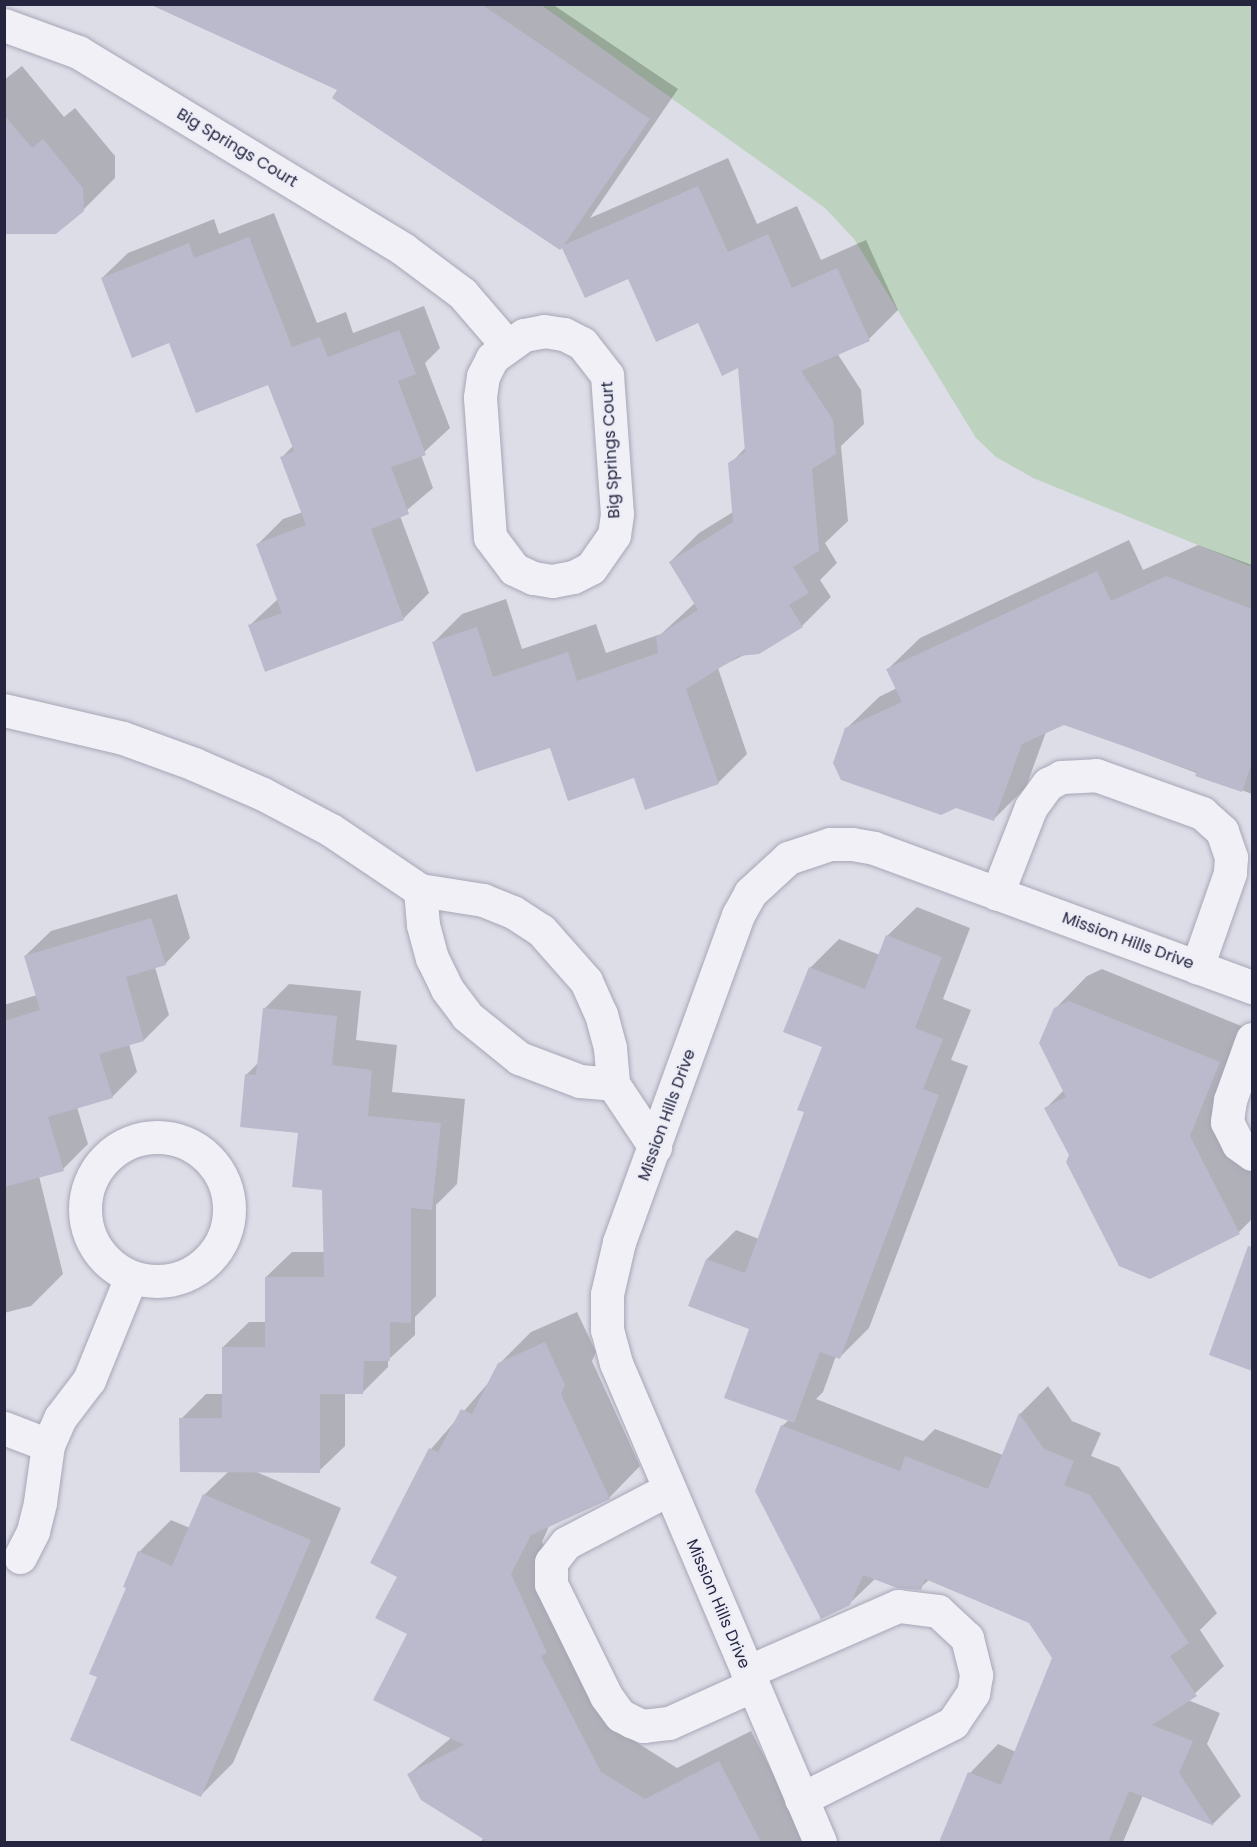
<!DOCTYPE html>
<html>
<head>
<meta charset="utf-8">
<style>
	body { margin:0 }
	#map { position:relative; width:1257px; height:1847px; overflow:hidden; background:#dddde8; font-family:Poppins,sans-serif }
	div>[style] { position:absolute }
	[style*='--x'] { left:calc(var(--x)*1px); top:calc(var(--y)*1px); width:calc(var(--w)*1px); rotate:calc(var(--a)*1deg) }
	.green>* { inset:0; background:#bdd3bf }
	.shadow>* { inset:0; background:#0003 }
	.building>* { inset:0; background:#babacc }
	.roads { filter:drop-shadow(0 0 2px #a6a6b6) drop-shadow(0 0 2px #a6a6b6) }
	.minor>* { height:33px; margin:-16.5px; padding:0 16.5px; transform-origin:16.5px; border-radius:16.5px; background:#f0f0f6 }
	.minor>.ring { margin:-16.5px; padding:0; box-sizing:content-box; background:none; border:33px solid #f0f0f6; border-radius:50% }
	span { translate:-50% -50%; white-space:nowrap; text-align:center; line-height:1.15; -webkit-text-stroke:4.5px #ecedf6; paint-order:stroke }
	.street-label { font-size:16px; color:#252540 }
	.frame { position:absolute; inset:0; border:6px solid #252540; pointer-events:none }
</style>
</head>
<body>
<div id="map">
	<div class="green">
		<i style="clip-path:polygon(541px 5px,1252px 5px,1252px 567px,1033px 478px,996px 457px,976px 438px,854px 239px,825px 208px)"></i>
	</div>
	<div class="shadow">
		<i style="clip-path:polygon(153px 4px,552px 4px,678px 89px,590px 218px,728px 158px,757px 224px,797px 206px,821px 260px,866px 240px,898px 310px,869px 339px,837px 353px,861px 390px,864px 424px,841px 446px,848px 521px,825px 543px,837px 563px,820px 580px,831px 597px,802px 626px,718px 668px,747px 754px,718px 783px,635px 777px,551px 746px,433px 643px,462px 614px,506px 599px,522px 649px,596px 624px,606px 653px,661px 634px,696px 602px,670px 562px,699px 533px,733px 512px,730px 464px,746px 447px,739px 366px,699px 321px,629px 277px,563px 246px,339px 89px)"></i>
		<i style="clip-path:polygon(22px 66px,64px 117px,75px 108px,115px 156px,115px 178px,83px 210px,4px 233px,4px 80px)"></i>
		<i style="clip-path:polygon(274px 213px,317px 323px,346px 312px,353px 333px,424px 306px,440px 348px,425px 363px,450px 428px,421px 455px,433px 488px,400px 516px,429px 593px,403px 619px,249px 626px,278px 599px,258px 544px,283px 519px,303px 512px,282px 457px,294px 445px,269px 383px,169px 341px,102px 278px,128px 253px,214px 219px,219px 234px)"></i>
		<i style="clip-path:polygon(1129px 540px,1143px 570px,1198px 545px,1252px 565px,1252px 794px,1064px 723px,1046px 732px,1026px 787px,994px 819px,846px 729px,879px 697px,897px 688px,888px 669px,920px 638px)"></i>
		<i style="clip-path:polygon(177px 894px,190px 938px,165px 964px,155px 967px,169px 1015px,144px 1040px,129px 1044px,137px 1072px,112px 1097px,77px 1107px,88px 1144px,63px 1169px,39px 1176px,63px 1274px,31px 1306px,4px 1313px,4px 1005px,37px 995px,25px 956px,51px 931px)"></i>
		<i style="clip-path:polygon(917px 907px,970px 928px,943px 999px,971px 1010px,951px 1060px,968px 1066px,869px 1328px,840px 1357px,836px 1356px,823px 1392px,816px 1399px,923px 1441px,935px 1429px,1003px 1455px,1020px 1414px,1048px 1386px,1072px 1421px,1101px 1433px,1091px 1456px,1119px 1467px,1217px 1613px,1200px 1630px,1224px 1666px,1188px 1700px,1220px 1713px,1207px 1744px,1241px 1796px,1213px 1824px,1143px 1795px,1123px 1842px,940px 1842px,970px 1773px,998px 1744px,1016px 1752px,1054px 1657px,1030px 1621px,930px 1579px,920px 1588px,876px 1578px,849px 1604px,782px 1426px,789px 1420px,751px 1328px,707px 1259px,736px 1230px,759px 1239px,806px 1111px,824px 1046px,810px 968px,839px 939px,880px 955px,887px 936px)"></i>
		<i style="clip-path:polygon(1102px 969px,1251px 1030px,1221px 1104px,1252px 1165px,1252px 1219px,1239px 1232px,1070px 1155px,1046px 1108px,1064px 1090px,1055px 1009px,1087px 976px)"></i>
		<i style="clip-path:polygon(289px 984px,361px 991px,356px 1040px,397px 1045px,392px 1092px,465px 1099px,457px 1184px,436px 1205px,436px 1296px,415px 1317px,415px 1335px,388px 1360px,388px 1367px,363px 1392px,345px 1392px,345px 1446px,319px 1471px,254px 1471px,341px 1508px,233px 1763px,201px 1795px,99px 1676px,139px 1552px,171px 1520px,190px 1528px,204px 1495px,229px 1471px,181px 1419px,206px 1394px,223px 1394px,223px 1347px,249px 1322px,266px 1322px,266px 1277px,292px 1252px,325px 1252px,324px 1189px,300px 1132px,246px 1075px,259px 1062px,264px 1009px)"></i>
		<i style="clip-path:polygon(1252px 1245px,1252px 1365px,1248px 1367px,1248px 1249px)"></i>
		<i style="clip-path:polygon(577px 1312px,596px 1352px,592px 1361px,640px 1466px,609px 1498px,550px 1524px,542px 1542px,578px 1620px,573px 1625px,633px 1740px,677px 1768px,751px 1731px,809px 1842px,480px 1842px,484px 1838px,409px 1774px,452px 1737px,409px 1634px,399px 1576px,431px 1449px,490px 1381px,499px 1364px,531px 1332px)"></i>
	</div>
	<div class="building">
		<i style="clip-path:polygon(149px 4px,481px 4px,650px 119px,564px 245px,698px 186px,728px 252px,768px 234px,792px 288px,837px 268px,870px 341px,801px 371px,833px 420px,836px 454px,812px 469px,819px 551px,793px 567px,809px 593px,789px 605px,803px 627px,759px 654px,739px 656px,686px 689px,719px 784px,645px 810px,634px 778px,568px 801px,550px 748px,476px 772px,432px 642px,477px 627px,493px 677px,568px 652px,577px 681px,658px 653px,656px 637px,698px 610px,669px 562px,733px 522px,728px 463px,745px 452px,738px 368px,722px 376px,698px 323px,656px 342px,628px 279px,585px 298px,562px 248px,560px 250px,332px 98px,337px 90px)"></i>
		<i style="clip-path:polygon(4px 115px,32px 148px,43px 139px,83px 188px,84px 211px,56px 234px,4px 234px)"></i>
		<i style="clip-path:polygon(249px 237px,292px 347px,320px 337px,328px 357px,399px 330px,416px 374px,398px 381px,426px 455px,391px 467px,409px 514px,371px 529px,404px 620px,265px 672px,248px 625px,282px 613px,256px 544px,306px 525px,280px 457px,294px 451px,268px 385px,196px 413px,169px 343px,132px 358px,101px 278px,189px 243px,194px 258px)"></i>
		<i style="clip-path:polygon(1097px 571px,1111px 601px,1166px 576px,1252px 609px,1252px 762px,1242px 792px,1195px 776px,1197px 772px,1064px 725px,1022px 744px,994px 821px,956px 808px,941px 815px,841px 780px,833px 763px,845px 728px,902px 702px,886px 669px)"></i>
		<i style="clip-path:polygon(151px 918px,166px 965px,126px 977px,144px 1041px,99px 1054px,113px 1098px,48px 1117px,64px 1171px,4px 1187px,4px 1021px,40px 1010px,24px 956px)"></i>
		<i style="clip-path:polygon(886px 935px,942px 957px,915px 1028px,943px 1039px,923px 1089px,939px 1095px,840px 1359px,820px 1352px,794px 1423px,724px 1398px,749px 1329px,688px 1306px,706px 1259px,745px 1273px,804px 1112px,797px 1110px,822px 1047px,783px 1032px,809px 967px,865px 989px)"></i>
		<i style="clip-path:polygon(1069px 1001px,1220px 1062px,1190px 1136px,1240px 1234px,1150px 1279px,1119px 1266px,1066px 1162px,1069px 1155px,1044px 1108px,1066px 1097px,1039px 1043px,1054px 1008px)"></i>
		<i style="clip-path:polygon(263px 1008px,337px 1016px,332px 1065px,372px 1070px,368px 1116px,441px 1123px,432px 1210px,411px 1208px,411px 1323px,390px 1322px,390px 1361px,364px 1361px,363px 1394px,320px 1394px,320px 1473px,180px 1472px,179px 1418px,222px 1418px,222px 1347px,265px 1347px,265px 1277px,324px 1277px,322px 1190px,292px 1187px,298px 1133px,240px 1127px,245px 1074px,256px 1075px)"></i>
		<i style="clip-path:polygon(1248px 1246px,1252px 1247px,1252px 1371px,1209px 1355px)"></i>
		<i style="clip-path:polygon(545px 1342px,565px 1385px,561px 1394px,610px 1499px,531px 1535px,511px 1574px,547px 1653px,541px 1656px,601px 1772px,645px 1799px,719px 1761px,761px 1842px,488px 1842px,421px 1800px,407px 1774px,464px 1745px,373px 1700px,407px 1634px,375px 1618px,397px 1577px,370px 1563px,429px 1448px,438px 1452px,461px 1409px,472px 1414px,498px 1363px)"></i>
		<i style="clip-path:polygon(1019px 1413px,1044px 1449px,1074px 1461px,1064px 1485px,1090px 1495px,1189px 1643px,1170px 1656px,1197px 1696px,1152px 1725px,1193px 1741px,1179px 1773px,1214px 1826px,1129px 1791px,1108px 1842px,939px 1842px,968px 1772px,1001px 1785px,1052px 1658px,1029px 1623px,925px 1579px,921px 1590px,897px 1588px,863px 1575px,850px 1605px,821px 1619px,755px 1491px,781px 1425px,900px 1471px,905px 1456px,988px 1489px)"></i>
		<i style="clip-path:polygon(203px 1494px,311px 1540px,201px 1797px,70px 1740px,97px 1677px,89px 1674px,126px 1588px,123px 1587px,138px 1551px,172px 1566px)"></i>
	</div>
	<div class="roads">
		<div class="minor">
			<i style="--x:4;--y:25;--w:79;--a:20"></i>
			<i style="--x:78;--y:52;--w:380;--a:31.2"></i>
			<i style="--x:403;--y:249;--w:74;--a:36.7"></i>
			<i style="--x:462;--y:293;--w:67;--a:49.2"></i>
			<i style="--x:544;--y:331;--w:20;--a:9"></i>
			<i style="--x:564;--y:334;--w:20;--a:27"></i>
			<i style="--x:582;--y:343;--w:41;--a:52"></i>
			<i style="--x:607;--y:375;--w:139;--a:85.9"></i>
			<i style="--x:617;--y:514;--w:21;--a:98"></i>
			<i style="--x:614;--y:535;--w:40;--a:124.9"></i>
			<i style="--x:591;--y:568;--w:20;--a:153"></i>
			<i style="--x:573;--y:577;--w:21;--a:169"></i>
			<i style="--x:552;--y:581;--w:19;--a:-171"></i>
			<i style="--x:533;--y:578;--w:21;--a:-155"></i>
			<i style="--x:514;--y:569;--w:40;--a:-127"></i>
			<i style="--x:490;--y:537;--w:140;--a:-94.1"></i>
			<i style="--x:480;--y:397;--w:21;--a:-82"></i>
			<i style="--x:483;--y:376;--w:20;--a:-63"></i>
			<i style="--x:492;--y:358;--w:39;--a:-36"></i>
			<i style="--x:524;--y:335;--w:20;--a:-11"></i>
			<i style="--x:4;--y:710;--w:122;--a:13.2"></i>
			<i style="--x:123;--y:738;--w:76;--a:20.1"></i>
			<i style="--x:194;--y:764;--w:75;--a:23.5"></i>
			<i style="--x:263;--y:794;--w:77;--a:27.9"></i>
			<i style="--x:331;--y:830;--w:107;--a:34"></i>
			<i style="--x:420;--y:890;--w:64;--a:9"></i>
			<i style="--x:483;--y:900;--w:32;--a:22"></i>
			<i style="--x:513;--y:912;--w:33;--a:33"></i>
			<i style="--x:541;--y:930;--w:68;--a:48.6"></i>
			<i style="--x:586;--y:981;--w:36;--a:66"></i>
			<i style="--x:601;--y:1014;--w:35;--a:75"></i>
			<i style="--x:610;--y:1048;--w:36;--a:85"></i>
			<i style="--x:613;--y:1084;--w:76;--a:56.3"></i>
			<i style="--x:420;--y:890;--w:35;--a:85"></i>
			<i style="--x:423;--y:925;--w:34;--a:75"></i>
			<i style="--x:432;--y:958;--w:34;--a:64"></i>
			<i style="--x:447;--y:989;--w:34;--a:53"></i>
			<i style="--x:467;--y:1016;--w:67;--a:38.9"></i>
			<i style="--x:519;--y:1058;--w:65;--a:20.7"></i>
			<i style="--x:580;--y:1081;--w:33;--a:5"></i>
			<i style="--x:997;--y:894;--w:93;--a:-68.7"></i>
			<i style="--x:1031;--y:807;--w:29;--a:-54"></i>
			<i style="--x:1048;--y:784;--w:15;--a:-28"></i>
			<i style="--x:1061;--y:777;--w:35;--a:-3"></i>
			<i style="--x:1096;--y:775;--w:113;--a:19.7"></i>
			<i style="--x:1202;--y:813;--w:27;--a:42"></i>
			<i style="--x:1222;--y:831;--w:28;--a:71"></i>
			<i style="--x:1231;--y:857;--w:16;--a:94"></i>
			<i style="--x:1230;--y:873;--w:100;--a:109.3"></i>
			<i style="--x:1252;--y:1039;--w:65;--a:109.8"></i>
			<i style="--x:1230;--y:1100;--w:22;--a:98"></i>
			<i style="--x:1227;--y:1122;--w:25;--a:63"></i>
			<i style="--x:1238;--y:1144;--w:17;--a:36"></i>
			<i class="ring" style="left:85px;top:1137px;width:111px;height:111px"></i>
			<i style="--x:4;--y:1428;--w:47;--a:21.1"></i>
			<i style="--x:669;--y:1489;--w:116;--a:152.3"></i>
			<i style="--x:566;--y:1543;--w:24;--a:128"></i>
			<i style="--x:551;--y:1562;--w:22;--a:90"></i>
			<i style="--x:551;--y:1584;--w:125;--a:63.8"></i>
			<i style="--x:606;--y:1696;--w:24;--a:54"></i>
			<i style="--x:620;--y:1715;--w:13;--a:29"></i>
			<i style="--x:631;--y:1721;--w:13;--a:23"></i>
			<i style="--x:643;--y:1726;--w:26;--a:-7"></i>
			<i style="--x:669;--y:1723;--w:92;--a:-24.3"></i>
			<i style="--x:20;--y:1557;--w:29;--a:-63"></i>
			<i style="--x:33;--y:1531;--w:30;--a:-76"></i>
			<i style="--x:40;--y:1502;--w:58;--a:-82"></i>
			<i style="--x:48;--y:1445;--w:30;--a:-66"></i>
			<i style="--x:60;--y:1418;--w:48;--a:-52.7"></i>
			<i style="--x:89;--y:1380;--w:111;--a:-67.8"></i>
			<i style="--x:747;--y:1672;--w:165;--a:-23.6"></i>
			<i style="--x:898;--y:1606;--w:40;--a:7.1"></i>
			<i style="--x:938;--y:1611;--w:40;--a:43"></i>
			<i style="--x:967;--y:1638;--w:38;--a:76"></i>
			<i style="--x:976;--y:1675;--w:18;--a:99"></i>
			<i style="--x:973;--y:1693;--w:36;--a:124"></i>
			<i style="--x:953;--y:1723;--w:170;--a:153.4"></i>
			<i style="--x:820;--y:1842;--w:521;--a:-113.07"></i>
			<i style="--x:616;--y:1363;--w:34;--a:-105"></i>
			<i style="--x:607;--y:1330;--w:36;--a:-90"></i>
			<i style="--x:607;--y:1294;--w:53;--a:-77"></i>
			<i style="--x:619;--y:1242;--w:348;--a:-70"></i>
			<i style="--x:738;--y:915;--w:25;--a:-61"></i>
			<i style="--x:750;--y:893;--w:52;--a:-42.6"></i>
			<i style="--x:788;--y:858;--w:44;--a:-18.4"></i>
			<i style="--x:830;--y:844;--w:22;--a:0"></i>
			<i style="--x:852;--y:844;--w:22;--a:10"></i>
			<i style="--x:874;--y:848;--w:403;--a:20.2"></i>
		</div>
	</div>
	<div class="street-label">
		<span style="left:237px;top:148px;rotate:31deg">Big Springs Court</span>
		<span style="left:611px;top:450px;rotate:-93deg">Big Springs Court</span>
		<span style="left:1128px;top:941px;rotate:20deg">Mission Hills Drive</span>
		<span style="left:667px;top:1115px;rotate:-70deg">Mission Hills Drive</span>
		<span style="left:718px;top:1604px;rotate:67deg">Mission Hills Drive</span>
	</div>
	<div class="frame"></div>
</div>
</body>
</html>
